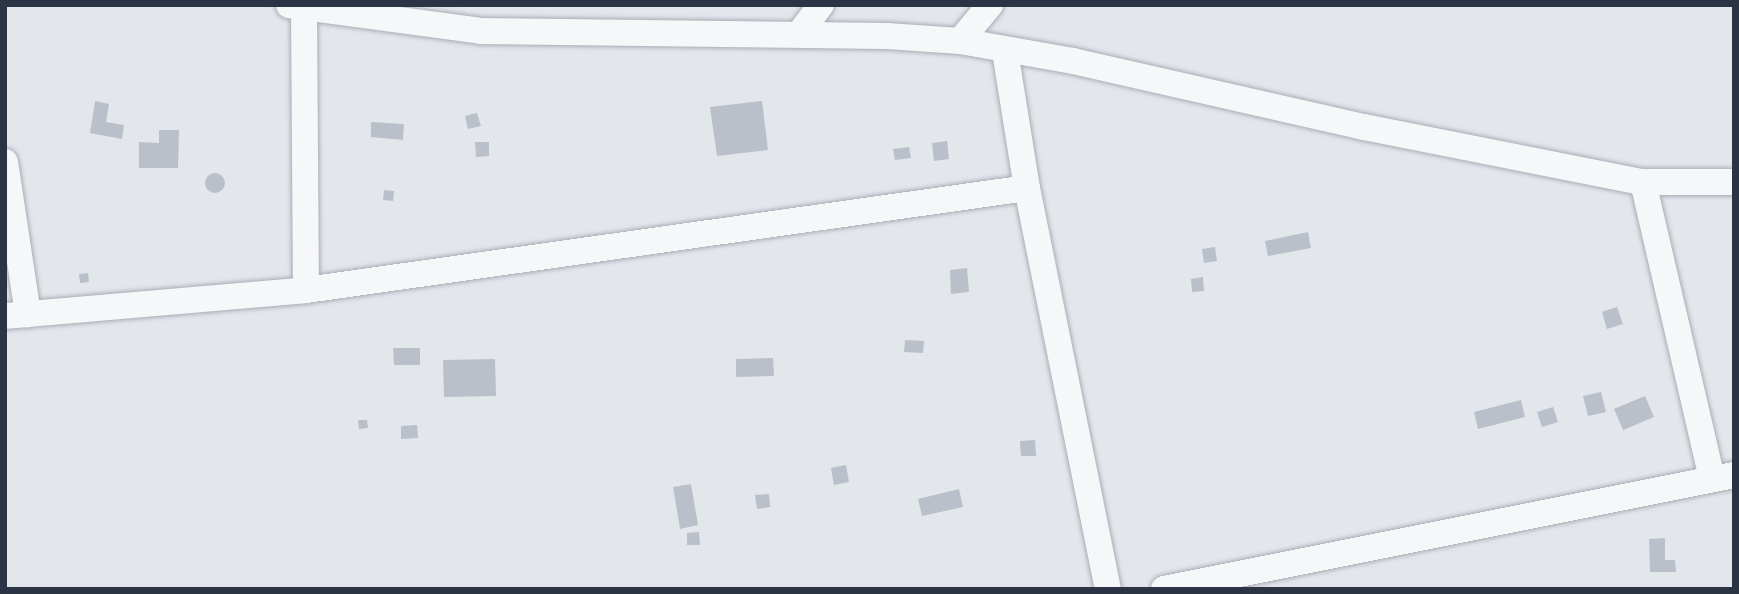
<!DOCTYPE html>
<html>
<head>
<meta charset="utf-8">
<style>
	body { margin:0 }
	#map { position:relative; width:1739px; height:594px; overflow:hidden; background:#e3e6eb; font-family:"PT Sans",sans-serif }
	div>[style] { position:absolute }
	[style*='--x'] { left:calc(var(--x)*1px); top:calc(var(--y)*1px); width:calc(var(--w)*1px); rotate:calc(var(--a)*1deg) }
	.building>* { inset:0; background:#bac0c9 }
	.round { border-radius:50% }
	.roads { filter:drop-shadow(0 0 2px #a8adb6) drop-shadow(0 0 2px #a8adb6) }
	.minor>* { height:26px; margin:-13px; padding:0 13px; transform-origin:13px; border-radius:13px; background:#f6f7f9 }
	span { translate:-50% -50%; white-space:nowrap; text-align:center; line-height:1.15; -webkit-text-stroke:5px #f3f5f8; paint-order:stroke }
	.frame { position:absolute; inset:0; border:7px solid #2a3444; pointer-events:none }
</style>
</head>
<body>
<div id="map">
	<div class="building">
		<i style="clip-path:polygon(95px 101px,109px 104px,106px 122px,124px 125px,122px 139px,90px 133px)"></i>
		<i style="clip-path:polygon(762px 101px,768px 150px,717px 156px,710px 107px)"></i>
		<i style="clip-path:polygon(477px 113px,481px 126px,468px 129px,465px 116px)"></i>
		<i style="clip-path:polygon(371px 122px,404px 124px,403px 140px,371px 137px)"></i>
		<i style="clip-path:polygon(159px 130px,179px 130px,178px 168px,139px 168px,139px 142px,159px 143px)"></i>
		<i style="clip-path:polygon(947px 141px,949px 159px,934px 161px,932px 143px)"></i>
		<i style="clip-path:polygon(475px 142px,489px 142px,489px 156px,476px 157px)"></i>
		<i style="clip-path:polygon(909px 147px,911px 158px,895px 160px,893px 149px)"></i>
		<i class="round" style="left:205px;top:173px;width:20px;height:20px"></i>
		<i style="clip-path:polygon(384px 190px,394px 191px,393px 201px,383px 200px)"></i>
		<i style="clip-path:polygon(1308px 232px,1311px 248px,1268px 256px,1265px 241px)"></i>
		<i style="clip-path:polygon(1215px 247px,1217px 261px,1204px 263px,1202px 249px)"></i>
		<i style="clip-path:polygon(967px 268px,969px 292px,951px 294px,950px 270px)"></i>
		<i style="clip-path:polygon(88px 273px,89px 282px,80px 283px,79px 274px)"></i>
		<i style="clip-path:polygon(1203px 277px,1204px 291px,1192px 292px,1191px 279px)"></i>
		<i style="clip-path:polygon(1617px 307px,1623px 324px,1607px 329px,1602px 312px)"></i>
		<i style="clip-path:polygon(905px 340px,924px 341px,923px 353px,904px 352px)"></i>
		<i style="clip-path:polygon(393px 348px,420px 348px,420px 365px,394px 365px)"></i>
		<i style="clip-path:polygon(773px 358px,774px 376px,736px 377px,736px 359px)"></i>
		<i style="clip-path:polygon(495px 359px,496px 396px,444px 397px,443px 360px)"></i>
		<i style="clip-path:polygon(1601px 392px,1606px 412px,1588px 416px,1583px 396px)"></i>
		<i style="clip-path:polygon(1645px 396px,1654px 417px,1623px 430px,1614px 409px)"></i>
		<i style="clip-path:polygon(1521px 400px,1525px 417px,1478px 429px,1474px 412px)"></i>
		<i style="clip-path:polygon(1553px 407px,1558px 422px,1542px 427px,1537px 412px)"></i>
		<i style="clip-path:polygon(358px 420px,367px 420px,368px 428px,359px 429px)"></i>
		<i style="clip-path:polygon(417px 425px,418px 438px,401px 439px,401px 426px)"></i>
		<i style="clip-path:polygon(1035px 440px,1036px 456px,1021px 456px,1020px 441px)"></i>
		<i style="clip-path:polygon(846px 465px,849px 482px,834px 485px,831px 468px)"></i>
		<i style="clip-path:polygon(691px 484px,698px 525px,680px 529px,673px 487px)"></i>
		<i style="clip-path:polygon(959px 489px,963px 507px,922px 516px,918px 499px)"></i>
		<i style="clip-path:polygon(769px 494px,770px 507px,757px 509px,755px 495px)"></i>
		<i style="clip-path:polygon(699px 532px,700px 545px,687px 545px,687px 533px)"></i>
		<i style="clip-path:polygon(1665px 538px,1665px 560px,1675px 560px,1676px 572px,1650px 572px,1649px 539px)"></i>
	</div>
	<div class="roads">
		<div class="minor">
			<i style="--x:289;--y:5;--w:194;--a:7.7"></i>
			<i style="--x:481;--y:31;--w:406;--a:0.7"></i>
			<i style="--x:887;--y:36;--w:73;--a:3.9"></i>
			<i style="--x:960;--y:41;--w:115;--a:10"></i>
			<i style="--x:1073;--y:61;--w:298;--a:12.8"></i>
			<i style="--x:1364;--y:127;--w:284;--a:11.2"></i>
			<i style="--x:1643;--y:182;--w:91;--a:0"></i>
			<i style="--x:304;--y:9;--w:281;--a:89.6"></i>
			<i style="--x:799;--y:34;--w:36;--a:-53"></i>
			<i style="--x:960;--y:41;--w:47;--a:-50.2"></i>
			<i style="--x:1005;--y:51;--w:139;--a:80.9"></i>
			<i style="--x:1027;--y:188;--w:409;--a:78.6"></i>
			<i style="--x:5;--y:162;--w:154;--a:81.4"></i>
			<i style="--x:1643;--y:182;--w:304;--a:76.9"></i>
			<i style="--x:5;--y:316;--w:302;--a:-4.9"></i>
			<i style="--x:306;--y:290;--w:728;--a:-8.05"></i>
			<i style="--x:1164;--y:589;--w:581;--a:-11.31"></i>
		</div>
	</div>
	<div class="frame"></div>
</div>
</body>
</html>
